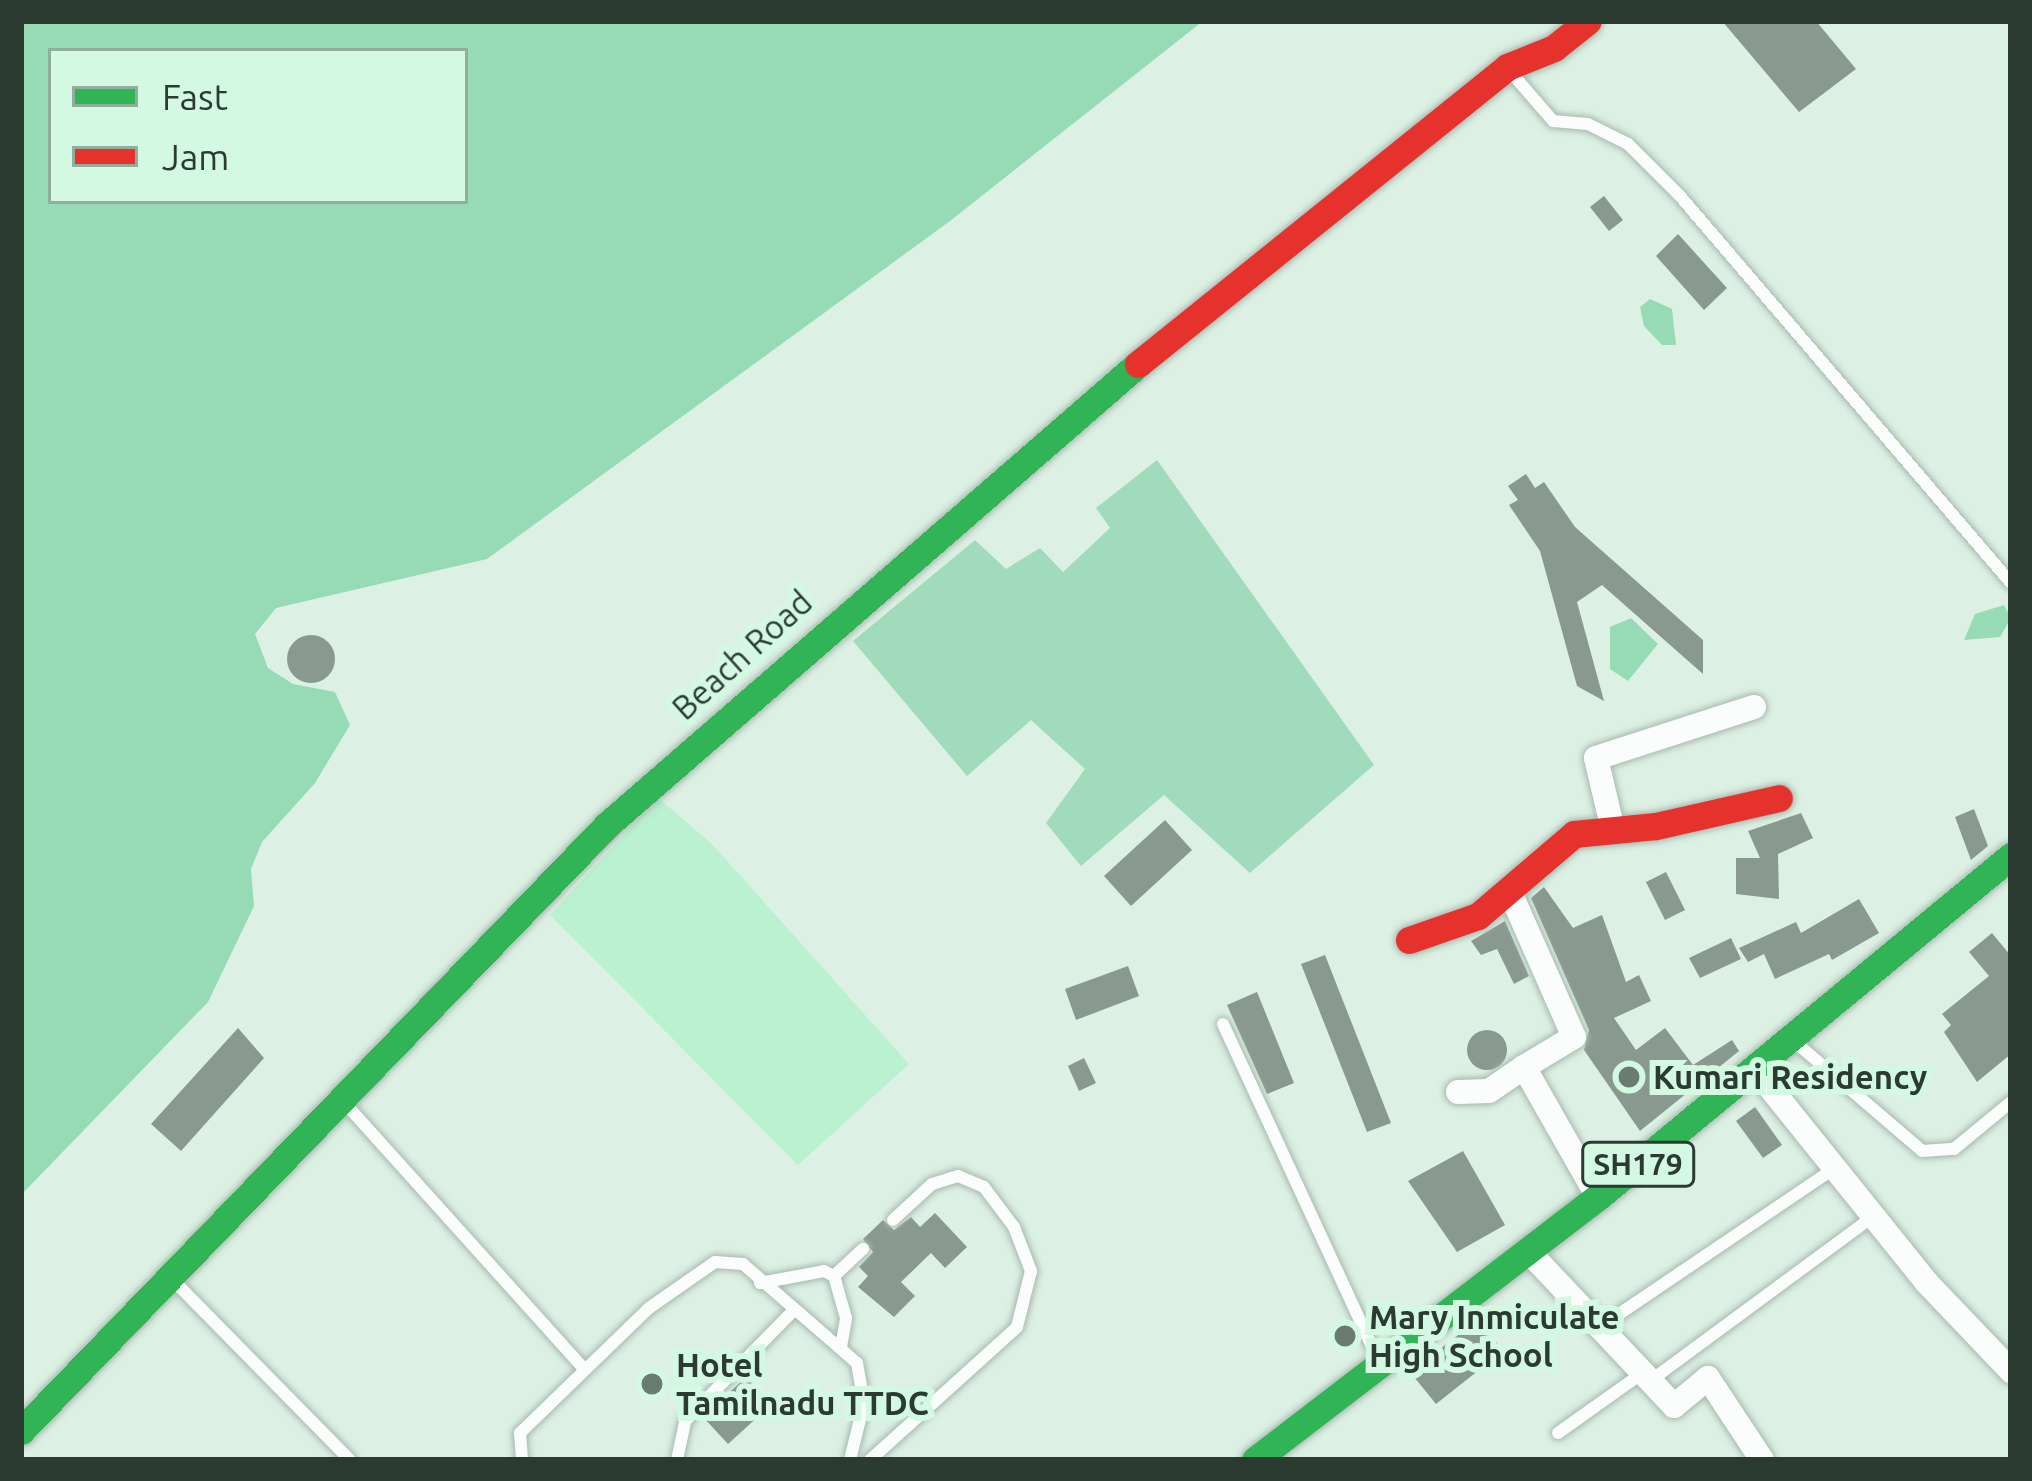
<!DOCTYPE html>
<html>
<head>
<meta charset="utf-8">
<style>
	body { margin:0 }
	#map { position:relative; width:2032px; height:1481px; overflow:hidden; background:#dcf1e4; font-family:Ubuntu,sans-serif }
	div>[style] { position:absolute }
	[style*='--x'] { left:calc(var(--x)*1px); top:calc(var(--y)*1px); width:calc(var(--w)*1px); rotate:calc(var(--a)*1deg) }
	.green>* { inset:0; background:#b9f1d1 }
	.forest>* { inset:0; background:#a0dbbb }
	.water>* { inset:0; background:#96dbb5 }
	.building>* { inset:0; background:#89998f }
	.round { border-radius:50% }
	.roads { filter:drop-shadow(0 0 3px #a9b9af) drop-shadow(0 0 3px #a9b9af) }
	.lane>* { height:12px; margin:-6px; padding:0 6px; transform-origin:6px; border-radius:6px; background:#fafdfb }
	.street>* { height:24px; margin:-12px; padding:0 12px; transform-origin:12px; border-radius:12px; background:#fafdfb }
	.fast>* { height:27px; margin:-13.5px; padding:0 13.5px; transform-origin:13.5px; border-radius:13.5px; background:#30b455 }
	.jam>* { height:27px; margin:-13.5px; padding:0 13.5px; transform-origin:13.5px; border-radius:13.5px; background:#e5322d }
	.dots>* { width:33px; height:33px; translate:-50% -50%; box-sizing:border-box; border:6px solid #d4f9e3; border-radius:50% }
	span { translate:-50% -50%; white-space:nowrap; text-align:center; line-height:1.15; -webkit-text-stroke:12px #d4f9e3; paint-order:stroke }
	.shield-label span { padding:3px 9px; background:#d4f9e3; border:3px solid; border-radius:9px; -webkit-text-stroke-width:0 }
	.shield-label { font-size:30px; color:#2c3b32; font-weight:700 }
	.street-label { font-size:33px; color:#2c3b32 }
	.poi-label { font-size:33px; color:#2c3b32; font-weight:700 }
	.left { translate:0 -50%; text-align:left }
	.frame { position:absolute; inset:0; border:24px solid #2c3b32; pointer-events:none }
	.legend { position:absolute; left:48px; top:48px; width:420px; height:156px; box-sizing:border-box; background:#d4f9e3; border:3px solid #91ad9c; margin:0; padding:15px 21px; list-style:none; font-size:36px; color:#2c3b32 }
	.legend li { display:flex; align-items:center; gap:24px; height:60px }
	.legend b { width:60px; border:3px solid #91ad9c }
</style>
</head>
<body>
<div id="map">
	<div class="green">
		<i style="clip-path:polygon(658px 798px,712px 844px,909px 1064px,798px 1165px,550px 915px)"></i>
	</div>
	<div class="forest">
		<i style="clip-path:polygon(1157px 460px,1374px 765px,1250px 873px,1164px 795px,1081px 866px,1046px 823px,1085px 769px,1031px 720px,967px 776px,853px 641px,975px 540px,1006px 569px,1040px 548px,1063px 572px,1110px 528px,1096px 508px)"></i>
	</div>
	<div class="water">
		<i style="clip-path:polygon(evenodd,21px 21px,1203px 21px,950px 221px,487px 559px,276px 608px,255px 634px,268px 668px,293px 684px,335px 692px,350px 725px,315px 783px,262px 842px,251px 869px,254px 906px,208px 1002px,21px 1195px,21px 21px,51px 51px,465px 51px,465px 201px,51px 201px,51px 51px)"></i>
		<i style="clip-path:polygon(1650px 299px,1672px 309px,1676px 345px,1662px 345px,1644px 326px,1640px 307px)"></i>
		<i style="clip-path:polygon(2004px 605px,2011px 618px,2000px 637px,1964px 640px,1975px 614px)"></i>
		<i style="clip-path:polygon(1631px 618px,1658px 644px,1628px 681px,1610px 669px,1610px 627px)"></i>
	</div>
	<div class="building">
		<i style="clip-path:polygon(1722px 21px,1816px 21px,1856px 69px,1799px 112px)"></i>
		<i style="clip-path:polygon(1604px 196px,1623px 220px,1609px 231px,1590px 207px)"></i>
		<i style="clip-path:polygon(1678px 234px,1727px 288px,1704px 310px,1656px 256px)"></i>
		<i style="clip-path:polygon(1526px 474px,1535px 488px,1544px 482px,1575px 527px,1703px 640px,1703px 674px,1602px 585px,1577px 602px,1604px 701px,1577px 686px,1540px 551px,1509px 505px,1518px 500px,1508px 486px)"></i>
		<i class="round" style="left:287px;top:635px;width:48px;height:48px"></i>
		<i style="clip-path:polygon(1974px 809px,1988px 846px,1971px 860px,1955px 817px)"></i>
		<i style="clip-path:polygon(1801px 813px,1813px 838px,1778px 854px,1779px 899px,1736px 894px,1736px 858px,1760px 858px,1748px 831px)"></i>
		<i style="clip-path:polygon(1165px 820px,1192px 850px,1131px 906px,1104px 876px)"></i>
		<i style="clip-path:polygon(1666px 872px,1685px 910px,1665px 920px,1646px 882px)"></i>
		<i style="clip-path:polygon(1544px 887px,1573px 928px,1602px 915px,1626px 982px,1639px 975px,1651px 1001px,1614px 1018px,1636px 1050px,1665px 1028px,1693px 1065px,1732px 1040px,1739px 1051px,1640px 1131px,1584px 1050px,1589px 1030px,1531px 898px)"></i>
		<i style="clip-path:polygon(1859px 899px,1879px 933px,1832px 960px,1829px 954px,1775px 979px,1764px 954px,1748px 962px,1739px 948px,1796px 922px,1801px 933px)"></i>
		<i style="clip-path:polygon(1505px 921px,1529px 976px,1514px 984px,1497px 949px,1481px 955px,1471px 941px)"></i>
		<i style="clip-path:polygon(1992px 933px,2011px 956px,2011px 1054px,1977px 1082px,1944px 1032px,1951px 1025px,1942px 1014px,1989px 976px,1969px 952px)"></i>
		<i style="clip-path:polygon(1731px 938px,1741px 959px,1700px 978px,1689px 958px)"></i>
		<i style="clip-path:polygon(1325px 955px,1391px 1123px,1367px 1132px,1301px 964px)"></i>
		<i style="clip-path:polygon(1128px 966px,1139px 996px,1076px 1020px,1065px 989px)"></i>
		<i style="clip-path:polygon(1257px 992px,1294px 1083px,1267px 1094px,1227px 1005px)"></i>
		<i style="clip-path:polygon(238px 1028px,264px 1058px,181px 1151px,151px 1124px)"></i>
		<i class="round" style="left:1467px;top:1030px;width:40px;height:40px"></i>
		<i style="clip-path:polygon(1084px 1058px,1096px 1083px,1079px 1091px,1068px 1066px)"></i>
		<i style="clip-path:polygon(1755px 1107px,1782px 1145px,1763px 1158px,1736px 1121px)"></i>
		<i style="clip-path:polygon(1463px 1151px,1505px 1225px,1457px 1252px,1408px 1181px)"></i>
		<i style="clip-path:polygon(935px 1213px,967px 1247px,945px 1268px,931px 1253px,901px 1282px,915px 1296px,894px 1317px,858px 1287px,868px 1276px,859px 1267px,873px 1252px,863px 1239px,883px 1220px,894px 1230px,911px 1217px,920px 1227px)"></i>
		<i style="clip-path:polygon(1479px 1319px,1503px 1351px,1436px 1404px,1410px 1372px)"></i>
		<i style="clip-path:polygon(746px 1377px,772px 1404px,728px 1444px,703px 1417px)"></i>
	</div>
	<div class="roads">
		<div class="lane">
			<i style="--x:1508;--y:69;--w:69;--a:49.1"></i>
			<i style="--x:1553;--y:121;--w:35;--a:5"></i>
			<i style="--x:1588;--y:124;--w:45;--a:26.6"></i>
			<i style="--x:1628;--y:144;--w:74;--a:45"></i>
			<i style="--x:1680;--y:196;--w:509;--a:49.46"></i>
			<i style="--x:1223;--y:1024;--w:371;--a:65.2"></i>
			<i style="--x:1795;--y:1042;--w:167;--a:40.6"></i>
			<i style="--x:1922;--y:1151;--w:32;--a:-4"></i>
			<i style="--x:1954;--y:1149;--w:74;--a:-39.5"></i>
			<i style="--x:342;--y:1100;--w:362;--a:48"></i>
			<i style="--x:174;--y:1281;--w:251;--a:45.5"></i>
			<i style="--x:760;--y:1283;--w:65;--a:-10.6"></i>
			<i style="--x:824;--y:1271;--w:11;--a:27"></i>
			<i style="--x:1597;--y:1329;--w:287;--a:-34.1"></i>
			<i style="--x:841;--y:1347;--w:29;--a:-80"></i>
			<i style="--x:846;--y:1318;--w:44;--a:-105.9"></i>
			<i style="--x:834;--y:1276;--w:40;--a:-43"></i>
			<i style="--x:1650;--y:1381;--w:278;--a:-36.4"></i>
			<i style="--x:1558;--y:1433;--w:102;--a:-35.4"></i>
			<i style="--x:522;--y:1460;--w:27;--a:-94"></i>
			<i style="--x:520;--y:1433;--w:180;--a:-44.1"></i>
			<i style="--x:649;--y:1308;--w:80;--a:-34.9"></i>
			<i style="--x:715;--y:1262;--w:28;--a:4"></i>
			<i style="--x:743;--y:1264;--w:151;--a:41"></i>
			<i style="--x:857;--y:1363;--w:41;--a:80.1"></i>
			<i style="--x:864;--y:1403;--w:59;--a:103.8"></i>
			<i style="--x:677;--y:1460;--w:40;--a:-78"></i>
			<i style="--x:685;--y:1421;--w:151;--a:-45.5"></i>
			<i style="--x:870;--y:1460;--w:198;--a:-42.1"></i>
			<i style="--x:1017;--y:1327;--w:58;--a:-76"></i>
			<i style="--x:1031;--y:1271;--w:47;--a:-111.1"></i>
			<i style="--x:1014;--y:1227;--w:50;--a:-126.9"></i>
			<i style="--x:984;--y:1187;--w:28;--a:-157"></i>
			<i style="--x:958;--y:1176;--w:27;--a:163"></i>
			<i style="--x:932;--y:1184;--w:53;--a:137.3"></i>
		</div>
		<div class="street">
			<i style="--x:1613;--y:830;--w:74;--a:-103.3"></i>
			<i style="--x:1596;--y:758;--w:166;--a:-17.9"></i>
			<i style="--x:1510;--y:892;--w:158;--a:66.2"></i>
			<i style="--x:1574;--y:1037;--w:58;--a:149"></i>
			<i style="--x:1524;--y:1067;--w:150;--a:60.4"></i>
			<i style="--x:1755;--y:1069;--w:275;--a:51.2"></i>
			<i style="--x:1927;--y:1283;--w:122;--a:46.3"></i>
			<i style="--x:1458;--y:1092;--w:31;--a:-2"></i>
			<i style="--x:1489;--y:1091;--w:42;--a:-34.4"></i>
			<i style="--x:1528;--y:1251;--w:213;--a:46.7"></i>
			<i style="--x:1674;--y:1406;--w:44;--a:-39.5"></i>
			<i style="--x:1708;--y:1378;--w:98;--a:56.6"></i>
		</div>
		<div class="fast">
			<i style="--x:21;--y:1431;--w:843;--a:-45.96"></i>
			<i style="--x:607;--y:825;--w:703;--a:-40.96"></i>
			<i style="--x:1255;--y:1460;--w:432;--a:-37.5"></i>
			<i style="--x:1598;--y:1197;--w:536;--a:-39.55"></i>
		</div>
		<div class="jam">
			<i style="--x:1138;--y:364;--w:474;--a:-38.8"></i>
			<i style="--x:1507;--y:67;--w:51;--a:-22"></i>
			<i style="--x:1554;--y:48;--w:43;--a:-38.5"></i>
			<i style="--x:1409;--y:940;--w:73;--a:-19.2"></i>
			<i style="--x:1478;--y:916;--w:126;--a:-40.5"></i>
			<i style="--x:1574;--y:834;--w:82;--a:-5.6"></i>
			<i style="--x:1656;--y:826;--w:126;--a:-12.8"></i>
		</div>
	</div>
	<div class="dots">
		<i style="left:1629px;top:1077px;background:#6a7b70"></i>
		<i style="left:1345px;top:1336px;background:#6a7b70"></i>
		<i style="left:652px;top:1384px;background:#6a7b70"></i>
	</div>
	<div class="shield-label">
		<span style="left:1638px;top:1164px">SH179</span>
	</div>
	<div class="street-label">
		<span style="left:742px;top:655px;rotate:-42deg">Beach Road</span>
	</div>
	<div class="poi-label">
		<span class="left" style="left:1653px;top:1077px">Kumari Residency</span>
		<span class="left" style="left:1369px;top:1336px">Mary Inmiculate<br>High School</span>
		<span class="left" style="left:676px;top:1384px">Hotel<br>Tamilnadu TTDC</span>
	</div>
	<div class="frame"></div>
	<ul class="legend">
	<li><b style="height:15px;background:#30b455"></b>Fast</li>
	<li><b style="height:15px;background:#e5322d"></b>Jam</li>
	</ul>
</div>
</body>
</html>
